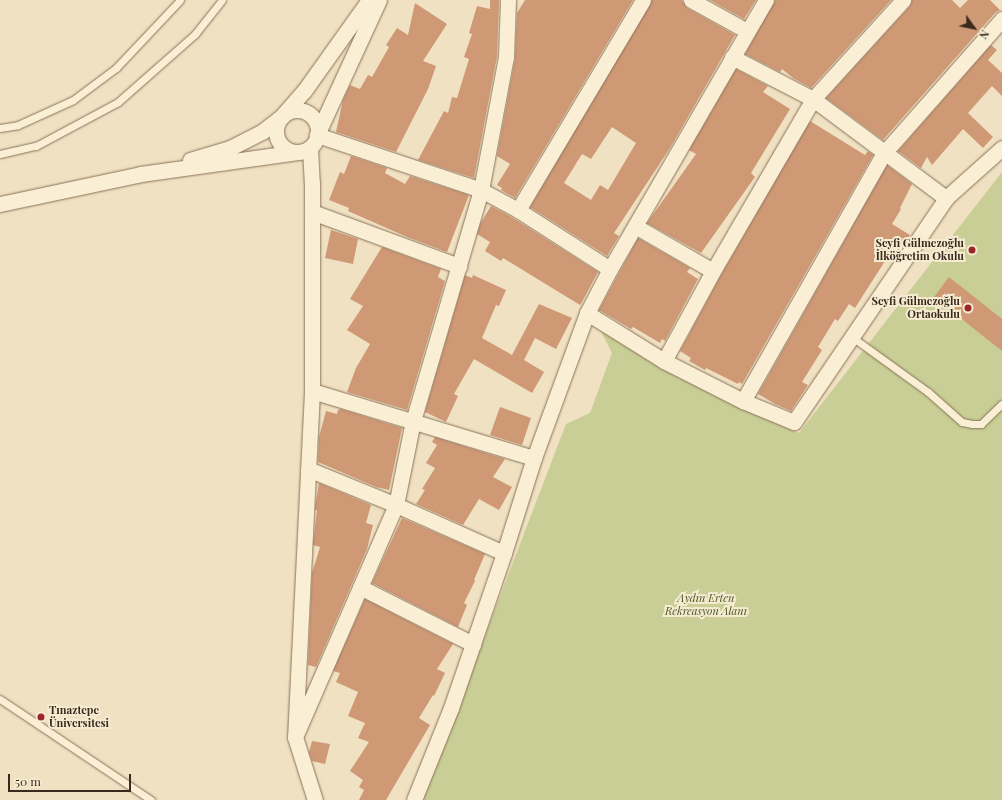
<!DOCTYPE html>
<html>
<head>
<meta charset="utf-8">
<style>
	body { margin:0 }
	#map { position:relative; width:1002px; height:800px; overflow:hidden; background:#efe1c2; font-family:"Playfair Display",serif }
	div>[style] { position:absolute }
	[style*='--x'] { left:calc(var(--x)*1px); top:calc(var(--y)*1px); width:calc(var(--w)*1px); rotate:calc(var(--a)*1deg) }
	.green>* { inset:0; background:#c8ce95 }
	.building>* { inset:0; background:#cf9976 }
	.roads { filter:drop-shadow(0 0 1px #8a7258) drop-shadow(0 0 1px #8a7258) }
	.service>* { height:7px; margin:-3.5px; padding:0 3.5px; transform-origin:3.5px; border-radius:3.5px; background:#faeed5 }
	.minor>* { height:15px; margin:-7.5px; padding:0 7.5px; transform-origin:7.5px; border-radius:7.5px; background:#faeed5 }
	.minor>.ring { margin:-7.5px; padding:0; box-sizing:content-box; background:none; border:15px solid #faeed5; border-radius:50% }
	.dots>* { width:11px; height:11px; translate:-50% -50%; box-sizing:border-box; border:2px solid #f6ebd1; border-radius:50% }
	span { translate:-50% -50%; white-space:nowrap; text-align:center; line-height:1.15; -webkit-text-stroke:4px #f6ebd1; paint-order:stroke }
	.poi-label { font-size:11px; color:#392a1d; font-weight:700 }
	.right { translate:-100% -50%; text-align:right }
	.left { translate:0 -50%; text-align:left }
	.park-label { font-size:11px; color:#4a5623; font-style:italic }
	.north { position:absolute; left:954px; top:8px; width:40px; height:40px; -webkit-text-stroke:3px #f6ebd1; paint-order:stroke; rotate:123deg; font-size:11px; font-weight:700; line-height:16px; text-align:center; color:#392a1d }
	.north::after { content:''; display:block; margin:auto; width:14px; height:18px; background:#392a1d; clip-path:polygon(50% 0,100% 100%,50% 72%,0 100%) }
	.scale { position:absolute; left:8px; top:774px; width:123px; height:18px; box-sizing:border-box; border:2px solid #392a1d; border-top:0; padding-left:5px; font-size:12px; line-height:14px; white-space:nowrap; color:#392a1d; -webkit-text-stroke:3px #f6ebd1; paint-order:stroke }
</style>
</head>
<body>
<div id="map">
	<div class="green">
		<i style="clip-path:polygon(1002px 172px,1002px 800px,422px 800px,566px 424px,590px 413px,612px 353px,600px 329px,799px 433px)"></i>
	</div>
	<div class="building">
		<i style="clip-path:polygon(490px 0,499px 0,497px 56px,474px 178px,418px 160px,444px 111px,448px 113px,452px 97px,457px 98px,469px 59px,464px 57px,472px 34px,469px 33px,477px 6px,490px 9px)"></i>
		<i style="clip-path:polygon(525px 0,633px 0,515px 198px,501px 190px,502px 188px,497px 185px,510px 164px,497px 156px,515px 59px,517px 13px)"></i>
		<i style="clip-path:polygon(evenodd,652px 0,682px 0,687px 8px,735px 35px,670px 148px,614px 233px,619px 236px,607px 256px,530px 207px,652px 0,612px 127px,636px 143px,608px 190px,600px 185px,591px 200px,564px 183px,582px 154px,591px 159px,612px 127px)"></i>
		<i style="clip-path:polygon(710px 0,756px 0,744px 19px)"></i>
		<i style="clip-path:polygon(775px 0,891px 0,811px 88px,793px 78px,782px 69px,780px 72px,745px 54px)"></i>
		<i style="clip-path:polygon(912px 0,952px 0,960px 8px,968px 0,990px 0,1000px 10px,995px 13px,883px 140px,826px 98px,910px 6px)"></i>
		<i style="clip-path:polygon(415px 3px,447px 24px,423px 61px,436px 66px,428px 89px,396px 152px,336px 132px,343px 100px,350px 85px,360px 89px,368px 75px,372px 77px,389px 47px,386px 45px,397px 28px,408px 35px)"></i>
		<i style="clip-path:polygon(991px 45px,997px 50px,988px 60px,1002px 73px,1002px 96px,992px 86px,968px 113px,993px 137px,983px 148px,963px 129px,932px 165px,927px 157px,921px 168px,898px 151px)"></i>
		<i style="clip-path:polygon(736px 69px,768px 86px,763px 92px,790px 109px,751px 173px,755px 177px,701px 253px,647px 223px,696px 154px,689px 150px)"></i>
		<i style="clip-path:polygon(810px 121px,865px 155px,868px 151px,873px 155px,742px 384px,739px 382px,738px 384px,706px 368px,705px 370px,689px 361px,691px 358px,680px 351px,721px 275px)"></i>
		<i style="clip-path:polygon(351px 156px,387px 168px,385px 173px,405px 184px,410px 176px,469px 195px,447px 252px,407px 237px,348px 211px,349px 208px,329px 200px,340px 172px,344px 174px)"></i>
		<i style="clip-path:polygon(887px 165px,912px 184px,900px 208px,901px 209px,892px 224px,910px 235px,899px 251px,894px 247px,855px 308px,849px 304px,838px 321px,835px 319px,818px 347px,822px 350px,802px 382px,808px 385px,791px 411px,775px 404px,758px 394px)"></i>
		<i style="clip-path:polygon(491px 206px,513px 218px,598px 272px,582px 302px,580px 305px,503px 258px,501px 261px,485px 251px,490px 242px,477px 234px,480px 224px)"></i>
		<i style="clip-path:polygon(331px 230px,358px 239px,353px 264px,325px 258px)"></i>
		<i style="clip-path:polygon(638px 238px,690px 268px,687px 272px,698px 279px,665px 341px,662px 339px,660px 343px,633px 327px,631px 329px,599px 310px)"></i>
		<i style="clip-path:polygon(382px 247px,441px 269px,438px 277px,445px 281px,407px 410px,347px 392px,356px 368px,370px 344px,347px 330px,363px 306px,350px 299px)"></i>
		<i style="clip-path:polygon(465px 275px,472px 278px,473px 275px,506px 290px,499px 306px,496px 305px,482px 338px,512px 355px,539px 304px,572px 318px,556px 349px,535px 338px,524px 360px,544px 372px,532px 393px,474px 359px,454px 394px,458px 396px,446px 422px,425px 412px)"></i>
		<i style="clip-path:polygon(949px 277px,1002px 319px,1002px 351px,934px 297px)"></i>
		<i style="clip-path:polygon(500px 407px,531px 418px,522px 445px,490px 435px)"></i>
		<i style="clip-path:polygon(341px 409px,402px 428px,389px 490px,376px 487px,318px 462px,319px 437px,326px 411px,337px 414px,338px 410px)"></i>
		<i style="clip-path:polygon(435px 437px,505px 459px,493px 477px,512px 487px,499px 510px,479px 499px,463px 525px,416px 504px,425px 490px,422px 489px,435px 468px,426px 463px,437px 445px,432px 442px)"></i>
		<i style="clip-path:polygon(319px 483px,371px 505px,366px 523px,373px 525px,367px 549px,316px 667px,308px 665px,312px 573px,320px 547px,313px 545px,317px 510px,315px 510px,316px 501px)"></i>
		<i style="clip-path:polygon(402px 518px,485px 554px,474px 580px,475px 581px,464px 603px,467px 605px,458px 627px,372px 583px)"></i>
		<i style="clip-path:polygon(365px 599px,453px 644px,437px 669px,445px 673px,434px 696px,433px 695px,419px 718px,430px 725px,386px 800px,359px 800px,364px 790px,359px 787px,363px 780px,350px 771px,369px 742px,358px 738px,365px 723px,348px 716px,358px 692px,336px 682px,340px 673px,333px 671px)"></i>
		<i style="clip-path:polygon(312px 741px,330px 744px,325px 764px,312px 761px,309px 752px)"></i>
	</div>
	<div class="roads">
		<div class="service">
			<i style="--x:0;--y:128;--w:18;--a:-9"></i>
			<i style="--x:18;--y:125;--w:60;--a:-24.4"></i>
			<i style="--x:73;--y:100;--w:54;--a:-36.7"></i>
			<i style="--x:116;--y:68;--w:93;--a:-46.7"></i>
			<i style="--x:0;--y:154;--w:37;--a:-13"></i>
			<i style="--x:36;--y:146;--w:93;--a:-28.2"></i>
			<i style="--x:118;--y:102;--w:103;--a:-41.4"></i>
			<i style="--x:195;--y:34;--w:43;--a:-51.5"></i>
			<i style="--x:852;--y:337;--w:94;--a:35.9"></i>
			<i style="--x:928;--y:392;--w:45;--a:41.4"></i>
			<i style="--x:962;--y:422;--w:10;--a:11"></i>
			<i style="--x:972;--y:424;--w:9;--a:0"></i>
			<i style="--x:981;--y:424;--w:29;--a:-44"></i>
			<i style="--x:0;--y:699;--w:182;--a:33.8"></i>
		</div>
		<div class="minor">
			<i style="--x:379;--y:0;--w:149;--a:114.7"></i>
			<i style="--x:317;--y:135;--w:173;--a:18.5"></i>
			<i style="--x:481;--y:190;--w:42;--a:28.4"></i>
			<i style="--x:518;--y:210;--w:109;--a:32.7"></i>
			<i style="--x:691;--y:0;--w:64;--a:29"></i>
			<i style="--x:732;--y:57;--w:91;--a:27.4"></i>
			<i style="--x:813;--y:99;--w:166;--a:36.7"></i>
			<i class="ring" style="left:276px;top:110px;width:27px;height:27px"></i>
			<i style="--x:310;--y:148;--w:35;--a:87"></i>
			<i style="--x:312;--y:183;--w:208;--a:90"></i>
			<i style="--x:312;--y:391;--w:346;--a:92.8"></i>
			<i style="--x:295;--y:737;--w:66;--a:72.4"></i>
			<i style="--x:190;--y:160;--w:42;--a:-16.7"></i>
			<i style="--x:230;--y:148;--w:37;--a:-27"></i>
			<i style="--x:263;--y:131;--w:24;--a:-38"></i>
			<i style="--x:282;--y:116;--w:33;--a:-49"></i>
			<i style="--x:304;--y:91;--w:112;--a:-54.5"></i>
			<i style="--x:0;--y:204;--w:144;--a:-12"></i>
			<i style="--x:141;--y:174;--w:158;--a:-8"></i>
			<i style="--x:518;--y:210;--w:244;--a:-59.2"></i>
			<i style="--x:312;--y:212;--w:157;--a:20.2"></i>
			<i style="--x:635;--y:226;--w:90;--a:30"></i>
			<i style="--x:587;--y:313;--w:91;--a:31.9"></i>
			<i style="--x:664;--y:361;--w:89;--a:26.9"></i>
			<i style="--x:743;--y:401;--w:55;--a:22.4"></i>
			<i style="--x:794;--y:422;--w:271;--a:-55.8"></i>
			<i style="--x:946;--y:198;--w:75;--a:-41.8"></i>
			<i style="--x:664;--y:361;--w:102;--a:-61.4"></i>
			<i style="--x:713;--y:271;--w:199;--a:-59.8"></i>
			<i style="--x:813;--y:99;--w:134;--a:-47.7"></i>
			<i style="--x:312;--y:391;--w:232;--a:16.8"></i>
			<i style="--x:743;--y:401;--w:285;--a:-60.4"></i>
			<i style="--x:884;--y:153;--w:179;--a:-48.6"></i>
			<i style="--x:308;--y:469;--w:95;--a:22.2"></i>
			<i style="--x:396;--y:505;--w:118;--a:24"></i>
			<i style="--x:360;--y:587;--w:127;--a:26.8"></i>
			<i style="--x:295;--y:737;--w:253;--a:-66.5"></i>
			<i style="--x:396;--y:505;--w:86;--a:-78.6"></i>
			<i style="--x:413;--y:421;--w:241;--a:-73.6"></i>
			<i style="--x:481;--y:190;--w:135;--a:-79.4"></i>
			<i style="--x:506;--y:57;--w:57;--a:-88"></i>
			<i style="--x:414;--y:800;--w:99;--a:-68.1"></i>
			<i style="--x:451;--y:708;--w:164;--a:-71.1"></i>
			<i style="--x:504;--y:553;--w:100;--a:-72.5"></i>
			<i style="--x:534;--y:458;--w:154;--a:-69.9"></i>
			<i style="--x:587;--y:313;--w:50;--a:-62.4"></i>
			<i style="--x:610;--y:269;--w:311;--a:-59.9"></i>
		</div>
	</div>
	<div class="dots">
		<i style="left:972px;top:250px;background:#9b2629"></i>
		<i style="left:968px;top:308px;background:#9b2629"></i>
		<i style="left:41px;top:717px;background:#9b2629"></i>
	</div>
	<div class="poi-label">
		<span class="right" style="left:964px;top:250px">Seyfi Gülmezoğlu<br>İlköğretim Okulu</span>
		<span class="right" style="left:960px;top:308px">Seyfi Gülmezoğlu<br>Ortaokulu</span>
		<span class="left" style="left:49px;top:717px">Tınaztepe<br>Üniversitesi</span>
	</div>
	<div class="park-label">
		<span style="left:706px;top:605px">Aydın Erten<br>Rekreasyon Alanı</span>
	</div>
	<div class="north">N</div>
	<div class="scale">50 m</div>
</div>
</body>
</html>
